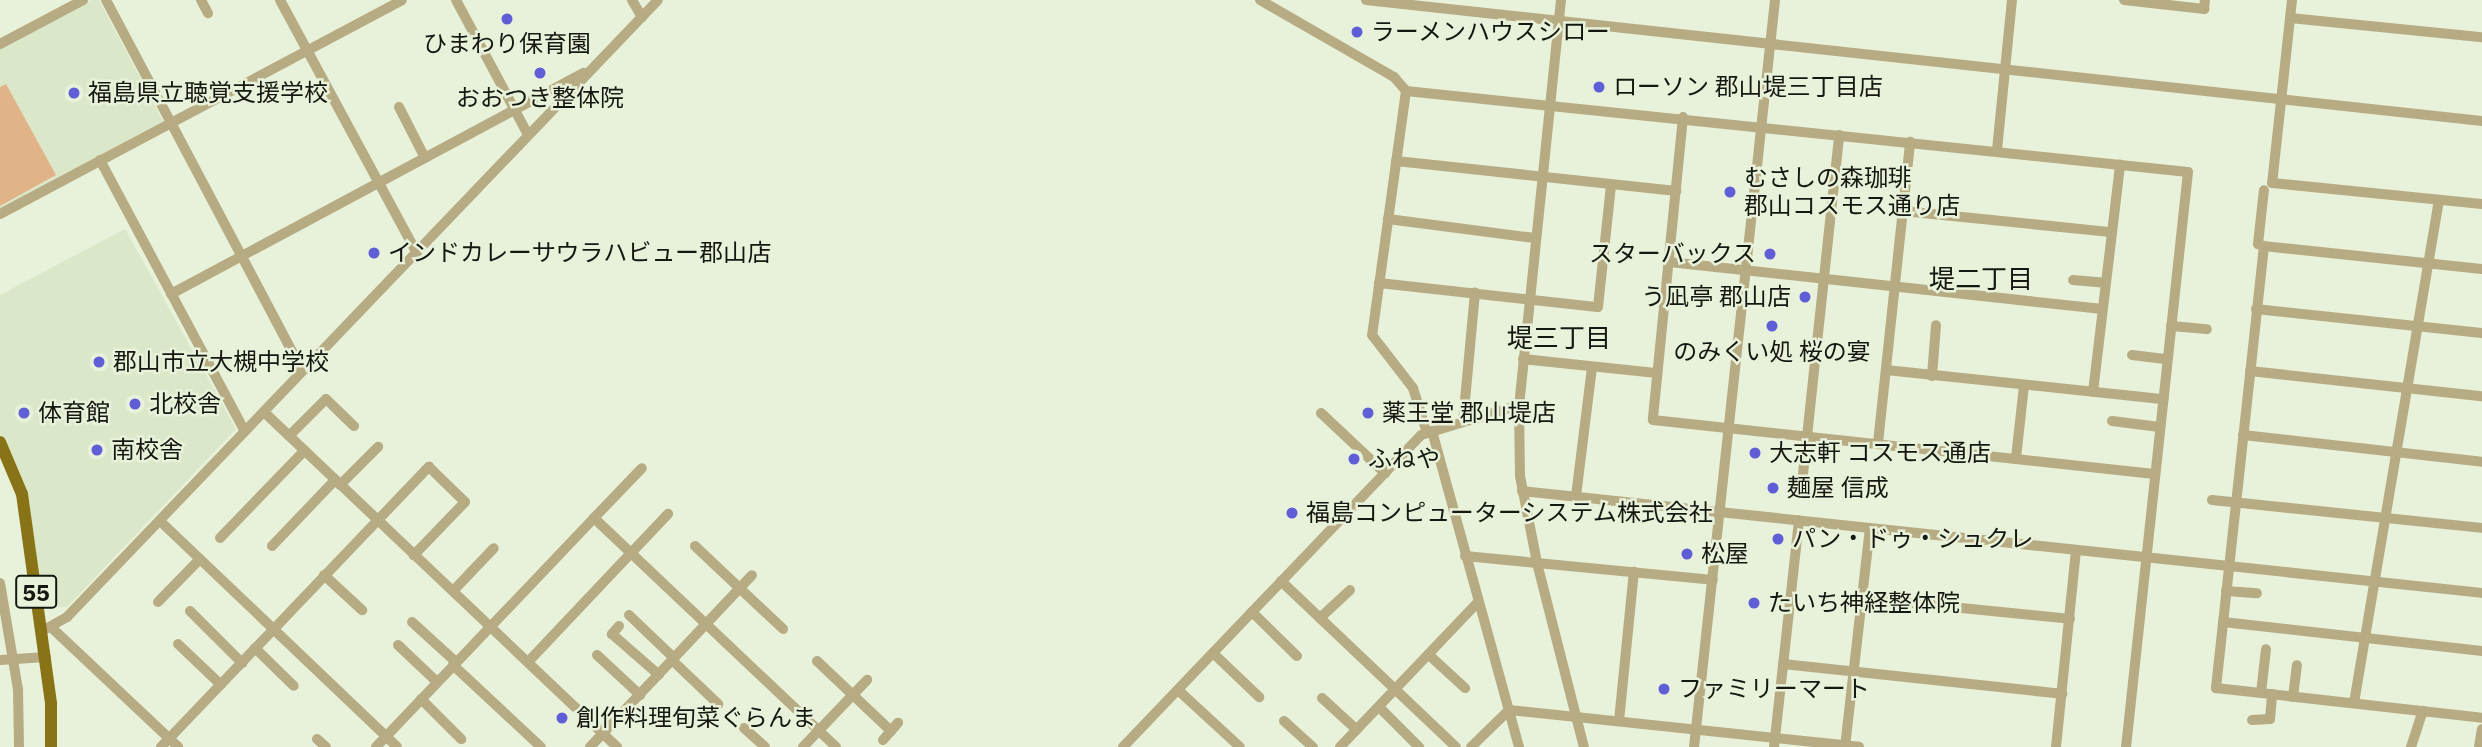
<!DOCTYPE html>
<html>
<head>
<meta charset="utf-8">
<style>
	body { margin:0 }
	#map { position:relative; width:2482px; height:747px; overflow:hidden; background:#e8f1d9; font-family:"IBM Plex Sans","Noto Sans JP",sans-serif }
	div>[style] { position:absolute }
	[style*='--x'] { left:calc(var(--x)*1px); top:calc(var(--y)*1px); width:calc(var(--w)*1px); rotate:calc(var(--a)*1deg) }
	.built>* { inset:0; background:#dae7c8 }
	.green>* { inset:0; background:#e1b389 }
	.minor>* { height:10px; margin:-5px; padding:0 5px; transform-origin:5px; border-radius:5px; background:#b7ab83 }
	.major>* { height:12px; margin:-6px; padding:0 6px; transform-origin:6px; border-radius:6px; background:#897317 }
	.dots>* { width:19px; height:19px; translate:-50% -50%; box-sizing:border-box; border:4px solid #e8f1d9; border-radius:50% }
	span { translate:-50% -50%; white-space:nowrap; text-align:center; line-height:1.15; -webkit-text-stroke:5px #e8f1d9; paint-order:stroke }
	.shield-label span { padding:2px 5px; background:#e8f1d9; border:2px solid; border-radius:5px; -webkit-text-stroke-width:0 }
	.shield-label { font-size:23px; color:#151810; font-weight:700 }
	.poi-label { font-size:24px; color:#151810 }
	.left { translate:0 -50%; text-align:left }
	.right { translate:-100% -50%; text-align:right }
	.neighbourhood-label { font-size:26px; color:#151810 }
</style>
</head>
<body>
<div id="map">
	<div class="built">
		<i style="clip-path:polygon(91px 0,99px 0,163px 121px,0 209px,0 48px)"></i>
		<i style="clip-path:polygon(125px 229px,236px 429px,67px 607px,44px 607px,21px 476px,0 433px,0 295px)"></i>
	</div>
	<div class="green">
		<i style="clip-path:polygon(6px 84px,56px 175px,0 206px,0 87px)"></i>
	</div>
	<div class="minor">
		<i style="--x:106;--y:0;--w:419;--a:62.1"></i>
		<i style="--x:201;--y:0;--w:15;--a:62"></i>
		<i style="--x:280;--y:0;--w:288;--a:61.6"></i>
		<i style="--x:456;--y:0;--w:153;--a:61.9"></i>
		<i style="--x:632;--y:0;--w:20;--a:60"></i>
		<i style="--x:1260;--y:0;--w:155;--a:29.9"></i>
		<i style="--x:1394;--y:77;--w:18;--a:49"></i>
		<i style="--x:1406;--y:91;--w:786;--a:5.91"></i>
		<i style="--x:2188;--y:172;--w:578;--a:96.15"></i>
		<i style="--x:1366;--y:0;--w:1123;--a:6.19"></i>
		<i style="--x:1561;--y:0;--w:407;--a:95.9"></i>
		<i style="--x:1519;--y:405;--w:71;--a:89.2"></i>
		<i style="--x:1520;--y:476;--w:89;--a:78.9"></i>
		<i style="--x:1537;--y:563;--w:190;--a:75.7"></i>
		<i style="--x:2124;--y:0;--w:81;--a:6.4"></i>
		<i style="--x:2204;--y:9;--w:9;--a:-84"></i>
		<i style="--x:2292;--y:0;--w:184;--a:96.2"></i>
		<i style="--x:2272;--y:183;--w:211;--a:5.7"></i>
		<i style="--x:2290;--y:18;--w:193;--a:5.7"></i>
		<i style="--x:0;--y:44;--w:94;--a:-27.9"></i>
		<i style="--x:1406;--y:91;--w:246;--a:97.9"></i>
		<i style="--x:1372;--y:335;--w:67;--a:52.3"></i>
		<i style="--x:1413;--y:388;--w:47;--a:72.7"></i>
		<i style="--x:399;--y:107;--w:57;--a:63"></i>
		<i style="--x:1683;--y:117;--w:304;--a:95.7"></i>
		<i style="--x:1653;--y:420;--w:504;--a:6.15"></i>
		<i style="--x:1997;--y:150;--w:151;--a:-84.3"></i>
		<i style="--x:100;--y:160;--w:307;--a:61.9"></i>
		<i style="--x:1396;--y:161;--w:282;--a:6.1"></i>
		<i style="--x:1903;--y:211;--w:209;--a:5.8"></i>
		<i style="--x:0;--y:214;--w:455;--a:-28"></i>
		<i style="--x:1388;--y:219;--w:148;--a:7.4"></i>
		<i style="--x:2264;--y:246;--w:6;--a:-162"></i>
		<i style="--x:2258;--y:244;--w:54;--a:-83.7"></i>
		<i style="--x:1669;--y:262;--w:436;--a:6.2"></i>
		<i style="--x:2482;--y:269;--w:219;--a:-174"></i>
		<i style="--x:2264;--y:246;--w:445;--a:96.2"></i>
		<i style="--x:2216;--y:688;--w:268;--a:6.4"></i>
		<i style="--x:2073;--y:280;--w:32;--a:5"></i>
		<i style="--x:1379;--y:283;--w:220;--a:6.3"></i>
		<i style="--x:1598;--y:307;--w:123;--a:-83.9"></i>
		<i style="--x:171;--y:294;--w:468;--a:-28.2"></i>
		<i style="--x:2256;--y:309;--w:227;--a:6.1"></i>
		<i style="--x:2171;--y:326;--w:36;--a:5"></i>
		<i style="--x:2132;--y:355;--w:35;--a:7"></i>
		<i style="--x:1523;--y:359;--w:135;--a:6"></i>
		<i style="--x:1886;--y:370;--w:279;--a:6"></i>
		<i style="--x:2250;--y:371;--w:233;--a:6.2"></i>
		<i style="--x:1932;--y:376;--w:51;--a:-85.5"></i>
		<i style="--x:2093;--y:392;--w:229;--a:-83.2"></i>
		<i style="--x:264;--y:412;--w:487;--a:43.5"></i>
		<i style="--x:1321;--y:413;--w:88;--a:43.2"></i>
		<i style="--x:2112;--y:421;--w:48;--a:7.1"></i>
		<i style="--x:1463;--y:422;--w:130;--a:-84.7"></i>
		<i style="--x:1432;--y:431;--w:328;--a:74.6"></i>
		<i style="--x:2243;--y:435;--w:241;--a:6.4"></i>
		<i style="--x:289;--y:436;--w:52;--a:-45"></i>
		<i style="--x:326;--y:399;--w:39;--a:44"></i>
		<i style="--x:1878;--y:443;--w:303;--a:-83.9"></i>
		<i style="--x:2016;--y:458;--w:72;--a:-83.7"></i>
		<i style="--x:1803;--y:474;--w:341;--a:-83.9"></i>
		<i style="--x:340;--y:485;--w:54;--a:-45"></i>
		<i style="--x:1522;--y:491;--w:965;--a:6.06"></i>
		<i style="--x:1576;--y:496;--w:130;--a:-82.9"></i>
		<i style="--x:2212;--y:500;--w:271;--a:5.9"></i>
		<i style="--x:594;--y:518;--w:69;--a:-46.2"></i>
		<i style="--x:160;--y:521;--w:327;--a:43.6"></i>
		<i style="--x:220;--y:538;--w:121;--a:-46"></i>
		<i style="--x:272;--y:546;--w:91;--a:-46.3"></i>
		<i style="--x:695;--y:546;--w:121;--a:43.3"></i>
		<i style="--x:1465;--y:556;--w:249;--a:5.5"></i>
		<i style="--x:324;--y:575;--w:52;--a:42.6"></i>
		<i style="--x:1281;--y:581;--w:241;--a:43.5"></i>
		<i style="--x:0;--y:583;--w:108;--a:80.4"></i>
		<i style="--x:18;--y:689;--w:58;--a:89"></i>
		<i style="--x:453;--y:591;--w:59;--a:-46.4"></i>
		<i style="--x:2226;--y:591;--w:31;--a:4"></i>
		<i style="--x:1861;--y:598;--w:210;--a:5.7"></i>
		<i style="--x:158;--y:602;--w:60;--a:-45.7"></i>
		<i style="--x:190;--y:611;--w:74;--a:45"></i>
		<i style="--x:1252;--y:612;--w:63;--a:44.4"></i>
		<i style="--x:629;--y:615;--w:62;--a:43.7"></i>
		<i style="--x:1320;--y:618;--w:41;--a:-43"></i>
		<i style="--x:412;--y:622;--w:59;--a:42.3"></i>
		<i style="--x:2223;--y:622;--w:261;--a:6.4"></i>
		<i style="--x:619;--y:626;--w:11;--a:131"></i>
		<i style="--x:612;--y:634;--w:62;--a:41.1"></i>
		<i style="--x:53;--y:629;--w:172;--a:43.3"></i>
		<i style="--x:42;--y:631;--w:29;--a:-29"></i>
		<i style="--x:67;--y:617;--w:854;--a:-46.23"></i>
		<i style="--x:178;--y:644;--w:59;--a:43.6"></i>
		<i style="--x:398;--y:645;--w:54;--a:43.5"></i>
		<i style="--x:255;--y:648;--w:54;--a:44.3"></i>
		<i style="--x:1213;--y:653;--w:64;--a:43.7"></i>
		<i style="--x:597;--y:655;--w:59;--a:42.9"></i>
		<i style="--x:1429;--y:655;--w:49;--a:42.5"></i>
		<i style="--x:0;--y:660;--w:46;--a:-3.7"></i>
		<i style="--x:672;--y:660;--w:64;--a:43.7"></i>
		<i style="--x:817;--y:661;--w:102;--a:43.4"></i>
		<i style="--x:528;--y:662;--w:204;--a:-46.6"></i>
		<i style="--x:1783;--y:664;--w:281;--a:6.1"></i>
		<i style="--x:453;--y:665;--w:120;--a:43"></i>
		<i style="--x:1178;--y:690;--w:84;--a:42.6"></i>
		<i style="--x:2261;--y:693;--w:44;--a:-83.5"></i>
		<i style="--x:2293;--y:697;--w:32;--a:-83"></i>
		<i style="--x:1322;--y:698;--w:47;--a:42.4"></i>
		<i style="--x:421;--y:699;--w:57;--a:45"></i>
		<i style="--x:2354;--y:703;--w:510;--a:-80.41"></i>
		<i style="--x:1379;--y:707;--w:57;--a:45"></i>
		<i style="--x:2252;--y:720;--w:18;--a:-3"></i>
		<i style="--x:2270;--y:719;--w:25;--a:-85"></i>
		<i style="--x:1284;--y:721;--w:39;--a:42"></i>
		<i style="--x:1619;--y:721;--w:150;--a:-84.3"></i>
		<i style="--x:744;--y:728;--w:28;--a:42"></i>
		<i style="--x:317;--y:739;--w:12;--a:42"></i>
		<i style="--x:883;--y:740;--w:23;--a:-49"></i>
		<i style="--x:161;--y:747;--w:388;--a:-46.3"></i>
		<i style="--x:429;--y:467;--w:50;--a:44.2"></i>
		<i style="--x:465;--y:502;--w:74;--a:133.9"></i>
		<i style="--x:376;--y:747;--w:316;--a:-46.4"></i>
		<i style="--x:594;--y:518;--w:333;--a:43.4"></i>
		<i style="--x:590;--y:747;--w:236;--a:-46.7"></i>
		<i style="--x:803;--y:747;--w:93;--a:-46.3"></i>
		<i style="--x:1123;--y:747;--w:431;--a:-46.3"></i>
		<i style="--x:1421;--y:435;--w:102;--a:-17"></i>
		<i style="--x:1340;--y:747;--w:200;--a:-46.4"></i>
		<i style="--x:1471;--y:747;--w:53;--a:-44.2"></i>
		<i style="--x:1509;--y:710;--w:352;--a:6"></i>
		<i style="--x:1694;--y:747;--w:751;--a:-83.81"></i>
		<i style="--x:1774;--y:747;--w:228;--a:-83.7"></i>
		<i style="--x:1845;--y:747;--w:220;--a:-83.5"></i>
		<i style="--x:2056;--y:747;--w:198;--a:-84.2"></i>
		<i style="--x:2411;--y:747;--w:38;--a:-72"></i>
		<i style="--x:2479;--y:747;--w:18;--a:-81"></i>
	</div>
	<div class="major">
		<i style="--x:0;--y:442;--w:56;--a:67.1"></i>
		<i style="--x:22;--y:494;--w:212;--a:82.1"></i>
		<i style="--x:51;--y:704;--w:43;--a:90"></i>
	</div>
	<div class="dots">
		<i style="left:507px;top:19px;background:#605ed7"></i>
		<i style="left:1357px;top:32px;background:#605ed7"></i>
		<i style="left:540px;top:73px;background:#605ed7"></i>
		<i style="left:1599px;top:87px;background:#605ed7"></i>
		<i style="left:74px;top:93px;background:#605ed7"></i>
		<i style="left:1730px;top:192px;background:#605ed7"></i>
		<i style="left:374px;top:253px;background:#605ed7"></i>
		<i style="left:1770px;top:254px;background:#605ed7"></i>
		<i style="left:1805px;top:297px;background:#605ed7"></i>
		<i style="left:1772px;top:326px;background:#605ed7"></i>
		<i style="left:99px;top:362px;background:#605ed7"></i>
		<i style="left:135px;top:404px;background:#605ed7"></i>
		<i style="left:24px;top:413px;background:#605ed7"></i>
		<i style="left:1368px;top:413px;background:#605ed7"></i>
		<i style="left:97px;top:450px;background:#605ed7"></i>
		<i style="left:1755px;top:453px;background:#605ed7"></i>
		<i style="left:1354px;top:459px;background:#605ed7"></i>
		<i style="left:1773px;top:488px;background:#605ed7"></i>
		<i style="left:1292px;top:513px;background:#605ed7"></i>
		<i style="left:1778px;top:539px;background:#605ed7"></i>
		<i style="left:1687px;top:554px;background:#605ed7"></i>
		<i style="left:1754px;top:603px;background:#605ed7"></i>
		<i style="left:1664px;top:689px;background:#605ed7"></i>
		<i style="left:562px;top:718px;background:#605ed7"></i>
	</div>
	<div class="shield-label">
		<span style="left:36px;top:592px">55</span>
	</div>
	<div class="poi-label">
		<span class="left" style="left:1371px;top:32px">ラーメンハウスシロー</span>
		<span style="left:507px;top:44px">ひまわり保育園</span>
		<span class="left" style="left:1613px;top:87px">ローソン 郡山堤三丁目店</span>
		<span class="left" style="left:88px;top:93px">福島県立聴覚支援学校</span>
		<span style="left:540px;top:98px">おおつき整体院</span>
		<span class="left" style="left:1744px;top:192px">むさしの森珈琲<br>郡山コスモス通り店</span>
		<span class="left" style="left:388px;top:253px">インドカレーサウラハビュー郡山店</span>
		<span class="right" style="left:1756px;top:254px">スターバックス</span>
		<span class="right" style="left:1791px;top:297px">う凪亭 郡山店</span>
		<span style="left:1772px;top:352px">のみくい処 桜の宴</span>
		<span class="left" style="left:113px;top:362px">郡山市立大槻中学校</span>
		<span class="left" style="left:149px;top:404px">北校舎</span>
		<span class="left" style="left:38px;top:413px">体育館</span>
		<span class="left" style="left:1382px;top:413px">薬王堂 郡山堤店</span>
		<span class="left" style="left:111px;top:450px">南校舎</span>
		<span class="left" style="left:1769px;top:453px">大志軒 コスモス通店</span>
		<span class="left" style="left:1368px;top:459px">ふねや</span>
		<span class="left" style="left:1787px;top:488px">麺屋 信成</span>
		<span class="left" style="left:1306px;top:513px">福島コンピューターシステム株式会社</span>
		<span class="left" style="left:1792px;top:539px">パン・ドゥ・シュクレ</span>
		<span class="left" style="left:1701px;top:554px">松屋</span>
		<span class="left" style="left:1768px;top:603px">たいち神経整体院</span>
		<span class="left" style="left:1678px;top:689px">ファミリーマート</span>
		<span class="left" style="left:576px;top:718px">創作料理旬菜ぐらんま</span>
	</div>
	<div class="neighbourhood-label">
		<span style="left:1981px;top:279px">堤二丁目</span>
		<span style="left:1559px;top:338px">堤三丁目</span>
	</div>
</div>
</body>
</html>
